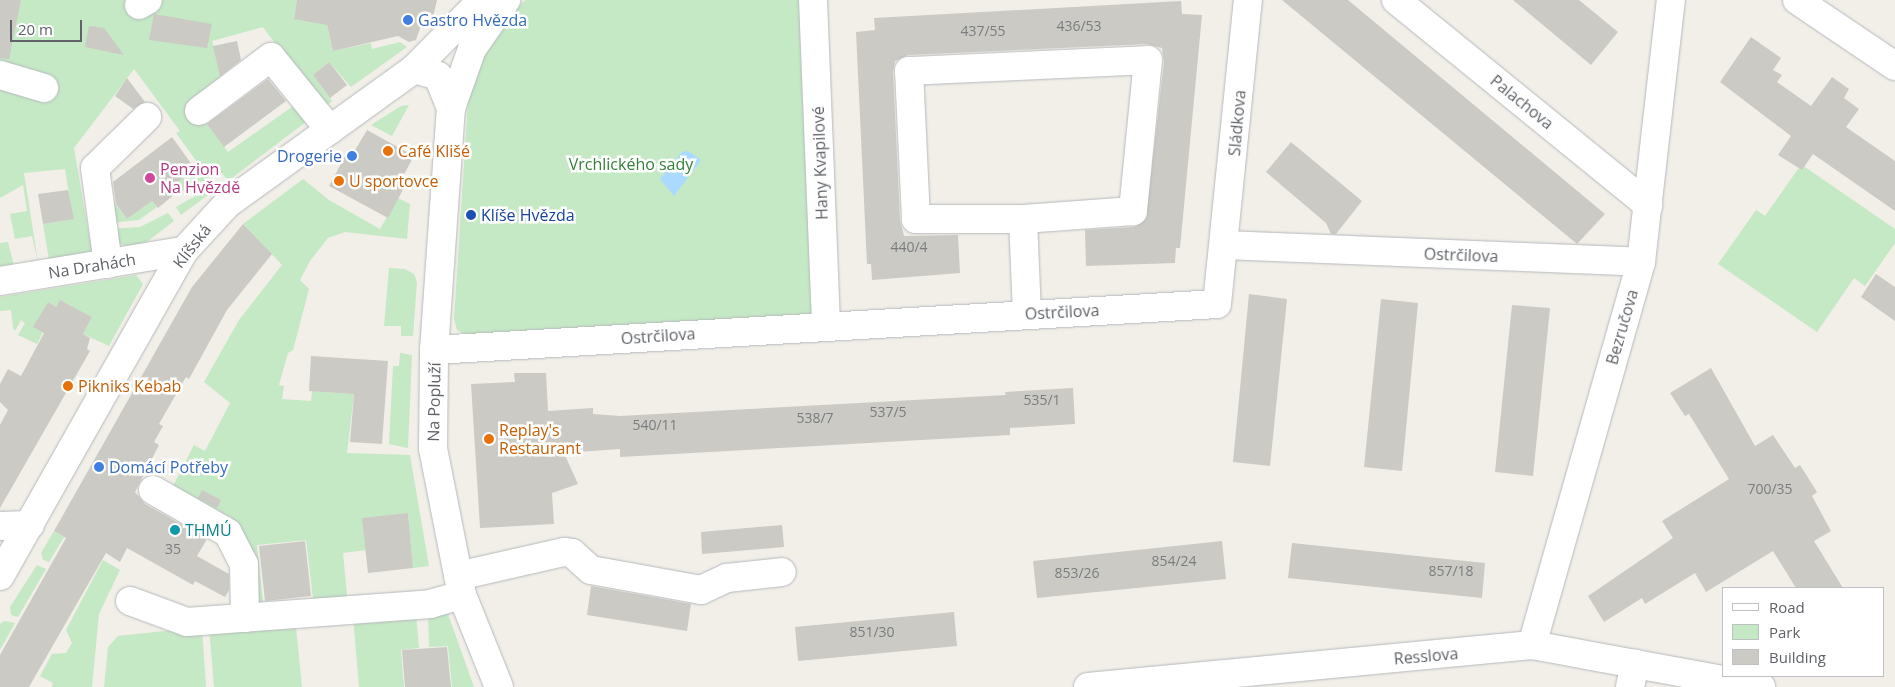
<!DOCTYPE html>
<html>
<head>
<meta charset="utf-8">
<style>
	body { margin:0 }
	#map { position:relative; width:1895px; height:687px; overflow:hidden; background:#f1efe8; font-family:"Open Sans",sans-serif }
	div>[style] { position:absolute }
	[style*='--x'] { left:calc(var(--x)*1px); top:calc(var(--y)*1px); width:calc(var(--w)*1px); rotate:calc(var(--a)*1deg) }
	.green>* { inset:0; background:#c5e8c5 }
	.water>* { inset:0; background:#aadaff }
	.building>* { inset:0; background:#cccac5 }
	.roads { filter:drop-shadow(0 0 1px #b5b8bc) drop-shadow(0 0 1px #b5b8bc) }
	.minor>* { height:28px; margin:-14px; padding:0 14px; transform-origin:14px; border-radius:14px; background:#fff }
	.dots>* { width:14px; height:14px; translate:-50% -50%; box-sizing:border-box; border:2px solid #fff; border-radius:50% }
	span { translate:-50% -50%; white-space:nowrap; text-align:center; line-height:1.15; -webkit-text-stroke:5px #fff; paint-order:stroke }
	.number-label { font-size:14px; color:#7a7d7f }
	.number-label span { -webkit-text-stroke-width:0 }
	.shop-label { font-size:16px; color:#366cbe }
	.left { translate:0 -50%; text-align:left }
	.right { translate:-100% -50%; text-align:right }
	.street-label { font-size:16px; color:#5f6368 }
	.food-label { font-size:16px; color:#c56008 }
	.park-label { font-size:16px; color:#348238 }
	.hotel-label { font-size:16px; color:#b23c85 }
	.transit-label { font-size:16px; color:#164399 }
	.culture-label { font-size:16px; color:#0d838f }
	.legend { position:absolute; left:1722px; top:587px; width:162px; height:90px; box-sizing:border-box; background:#fff; border:1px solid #bfc1c3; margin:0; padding:6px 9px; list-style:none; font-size:15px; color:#5f6368 }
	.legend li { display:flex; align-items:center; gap:10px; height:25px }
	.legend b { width:25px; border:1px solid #bfc1c3 }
	.scale { position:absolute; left:10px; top:20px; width:72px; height:22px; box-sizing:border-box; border:2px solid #5f6368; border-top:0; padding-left:6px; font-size:15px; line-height:18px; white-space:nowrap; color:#5f6368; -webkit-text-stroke:4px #fff; paint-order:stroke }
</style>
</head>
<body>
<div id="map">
	<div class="green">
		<i style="clip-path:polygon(0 0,297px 0,294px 19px,325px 17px,333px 51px,371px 43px,372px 49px,400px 42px,407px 47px,351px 87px,329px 62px,313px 75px,332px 101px,323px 109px,263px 27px,212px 41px,225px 82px,201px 116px,228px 152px,296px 104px,310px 119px,228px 181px,222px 173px,175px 194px,170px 188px,200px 166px,176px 133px,180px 131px,134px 69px,74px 148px,92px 253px,49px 260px,43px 224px,73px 219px,65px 169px,24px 173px,38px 262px,32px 236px,15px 239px,10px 214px,27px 211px,23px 185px,0 198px)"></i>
		<i style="clip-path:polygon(526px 0,803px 0,812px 316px,471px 337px,457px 330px,454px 319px,469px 86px,488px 40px,511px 11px)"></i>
		<i style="clip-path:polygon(409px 105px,392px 136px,371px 125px,401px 106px)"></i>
		<i style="clip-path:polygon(1805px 167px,1895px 229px,1895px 243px,1865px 286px,1854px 278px,1817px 332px,1718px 264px,1756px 210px,1765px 216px,1798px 169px)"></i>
		<i style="clip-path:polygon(303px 179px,329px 200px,380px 229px,398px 198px,410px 204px,407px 239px,345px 232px,328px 238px,310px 261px,300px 280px,309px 289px,293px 350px,288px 353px,279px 385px,284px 386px,282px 399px,311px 401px,312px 391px,354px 394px,347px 453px,410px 455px,429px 566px,413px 568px,408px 513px,366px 550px,343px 553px,348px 605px,293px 601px,313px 598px,306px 540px,257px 545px,263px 602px,254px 603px,252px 571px,172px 488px,194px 445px,205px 451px,230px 403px,204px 382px,239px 320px,282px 265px,243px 224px)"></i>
		<i style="clip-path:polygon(222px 181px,224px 183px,181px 215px,176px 207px)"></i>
		<i style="clip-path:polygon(103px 188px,127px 219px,152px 201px,157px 207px,139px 220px,108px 223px)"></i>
		<i style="clip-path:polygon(168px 213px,174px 221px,143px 245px,129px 248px,115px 241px,109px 229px,140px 227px)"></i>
		<i style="clip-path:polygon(8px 242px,14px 266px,0 268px,0 243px)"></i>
		<i style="clip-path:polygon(389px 268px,405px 269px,414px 274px,417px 282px,413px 336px,401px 336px,401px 326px,384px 326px)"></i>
		<i style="clip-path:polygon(136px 275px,143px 284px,109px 346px,83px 334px,92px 317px,60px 300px,56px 307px,48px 302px,34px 327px,43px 332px,37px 344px,18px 335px,25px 323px,21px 320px,15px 331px,13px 328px,11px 310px,0 311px,0 297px)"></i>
		<i style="clip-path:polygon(400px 353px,412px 355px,408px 448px,389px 444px,393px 366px,399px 366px)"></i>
		<i style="clip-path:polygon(54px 531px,64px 537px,49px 562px,43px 560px,41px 553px)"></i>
		<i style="clip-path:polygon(103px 560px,120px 570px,99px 614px,92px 687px,52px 687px,53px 683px,40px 676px,52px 654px,66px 653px,72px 643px,66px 630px)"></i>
		<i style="clip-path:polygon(37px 565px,46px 569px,18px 617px,11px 615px,10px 607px)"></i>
		<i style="clip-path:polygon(428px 612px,448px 614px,474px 687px,452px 687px,448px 646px,429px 647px)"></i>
		<i style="clip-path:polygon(416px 613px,419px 648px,401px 650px,404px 687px,359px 687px,353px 617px)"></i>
		<i style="clip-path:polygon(4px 621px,15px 623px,0 650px,0 624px)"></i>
		<i style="clip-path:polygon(202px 627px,206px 687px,104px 687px,108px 647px,118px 636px)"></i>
		<i style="clip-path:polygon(209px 627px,296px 627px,302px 687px,214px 687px)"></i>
	</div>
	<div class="water">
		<i style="clip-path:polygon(688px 151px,701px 160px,674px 196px,660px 179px,682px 152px)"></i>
	</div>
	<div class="building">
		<i style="clip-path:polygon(0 0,21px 0,9px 59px,0 58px)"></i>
		<i style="clip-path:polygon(297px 0,437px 0,432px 21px,422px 23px,416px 40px,409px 42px,398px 36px,333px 51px,327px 25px,294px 19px)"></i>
		<i style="clip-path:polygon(1282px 0,1348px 0,1605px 214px,1577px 244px)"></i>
		<i style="clip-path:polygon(1513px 0,1579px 0,1618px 32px,1591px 65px)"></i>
		<i style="clip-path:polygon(1181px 1px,1182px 14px,1202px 15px,1180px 248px,1176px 248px,1175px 263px,1086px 266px,1085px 230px,1134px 227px,1146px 219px,1164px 62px,1162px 48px,1147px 44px,908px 55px,895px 61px,893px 72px,900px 220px,904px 236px,958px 235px,960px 273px,872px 280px,871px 264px,867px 264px,856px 32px,875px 30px,874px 18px)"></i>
		<i style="clip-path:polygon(154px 14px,212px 24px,207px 48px,149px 40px)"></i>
		<i style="clip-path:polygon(89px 26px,104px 28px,124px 55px,85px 47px)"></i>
		<i style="clip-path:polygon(1751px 37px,1781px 58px,1773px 70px,1782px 75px,1777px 82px,1811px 106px,1832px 77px,1849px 89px,1844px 98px,1859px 109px,1846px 127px,1895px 161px,1895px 211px,1813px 154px,1802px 170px,1778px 155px,1791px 136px,1720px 82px)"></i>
		<i style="clip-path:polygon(237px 41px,241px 60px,220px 76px,213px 46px)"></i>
		<i style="clip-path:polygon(329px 62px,347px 85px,330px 98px,313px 75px)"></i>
		<i style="clip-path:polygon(127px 78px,145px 102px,133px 109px,115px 96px)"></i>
		<i style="clip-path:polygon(268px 79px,286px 101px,224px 147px,207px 124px)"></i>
		<i style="clip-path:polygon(367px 130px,414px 156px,402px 178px,407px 182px,388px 218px,329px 186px,349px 149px,354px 152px)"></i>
		<i style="clip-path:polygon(172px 137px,195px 169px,170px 188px,175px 194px,158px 208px,152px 201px,127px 219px,116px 204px,113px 182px)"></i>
		<i style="clip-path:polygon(1291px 142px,1362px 201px,1336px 234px,1331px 234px,1326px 223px,1266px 172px)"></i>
		<i style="clip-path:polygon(68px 190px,74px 219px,43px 224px,38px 194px)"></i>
		<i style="clip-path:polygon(243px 224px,272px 254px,227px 310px,189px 379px,186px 377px,159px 424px,163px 426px,154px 442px,159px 445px,135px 492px,145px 504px,207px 539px,197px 556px,229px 574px,229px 590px,225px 597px,195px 581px,193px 585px,127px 548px,120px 562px,106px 553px,29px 687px,0 687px,0 655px,66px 538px,54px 531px,192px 287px)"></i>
		<i style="clip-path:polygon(1876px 274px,1895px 287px,1895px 321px,1861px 297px)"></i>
		<i style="clip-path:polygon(1249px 294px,1287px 299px,1270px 466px,1233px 462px)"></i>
		<i style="clip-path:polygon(1381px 299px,1418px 303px,1402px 471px,1364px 467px)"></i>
		<i style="clip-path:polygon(60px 300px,92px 317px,83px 334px,90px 338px,87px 349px,90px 351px,0 508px,0 425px,8px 410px,0 402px,0 384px,8px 369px,21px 376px,44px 333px,33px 327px,48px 302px,56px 307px)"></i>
		<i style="clip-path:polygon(1512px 305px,1550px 308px,1533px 476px,1495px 472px)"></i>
		<i style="clip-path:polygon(311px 356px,388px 361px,382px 444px,350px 442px,354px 394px,309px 391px)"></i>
		<i style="clip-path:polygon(1711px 368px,1755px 446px,1773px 435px,1795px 468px,1800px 465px,1817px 492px,1812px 496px,1831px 531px,1814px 541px,1843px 588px,1796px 588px,1773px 551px,1706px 592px,1695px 573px,1645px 604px,1642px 598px,1604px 622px,1588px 596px,1673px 538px,1662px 521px,1729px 479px,1689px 414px,1685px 416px,1670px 393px)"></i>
		<i style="clip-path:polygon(514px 373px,546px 373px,548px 411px,593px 408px,593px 414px,620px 416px,1006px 395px,1005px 392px,1073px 388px,1075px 424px,1010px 428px,1010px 435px,620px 457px,620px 449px,564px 453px,578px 484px,552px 493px,554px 524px,480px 528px,471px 384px,515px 382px)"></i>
		<i style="clip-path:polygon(202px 490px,221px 500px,217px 508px,198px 498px)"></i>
		<i style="clip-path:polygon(408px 513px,413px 568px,368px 573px,362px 518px)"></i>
		<i style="clip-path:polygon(782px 525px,784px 547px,702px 554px,701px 532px)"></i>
		<i style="clip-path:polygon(305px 541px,311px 596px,265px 601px,259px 546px)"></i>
		<i style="clip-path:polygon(1222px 541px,1226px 579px,1037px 598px,1033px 561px)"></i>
		<i style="clip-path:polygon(1292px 543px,1485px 563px,1482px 598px,1288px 578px)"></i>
		<i style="clip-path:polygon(591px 586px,691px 604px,687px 631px,587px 615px)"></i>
		<i style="clip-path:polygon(954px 612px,957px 646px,798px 661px,795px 627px)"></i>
		<i style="clip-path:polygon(447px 647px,451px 687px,405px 687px,402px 650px)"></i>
	</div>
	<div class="roads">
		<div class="minor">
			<i style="--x:813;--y:0;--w:326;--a:87.7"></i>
			<i style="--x:1396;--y:0;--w:325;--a:39.1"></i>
			<i style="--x:1797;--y:0;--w:118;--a:34"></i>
			<i style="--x:139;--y:5;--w:10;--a:-29"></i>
			<i style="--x:414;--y:69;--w:25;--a:16"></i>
			<i style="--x:438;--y:76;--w:35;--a:68"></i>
			<i style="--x:0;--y:75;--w:46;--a:16.5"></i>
			<i style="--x:199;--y:111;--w:90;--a:-36.9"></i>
			<i style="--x:271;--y:57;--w:94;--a:51.1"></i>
			<i style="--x:1023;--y:219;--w:107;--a:180"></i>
			<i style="--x:916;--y:219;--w:148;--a:-92.7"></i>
			<i style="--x:909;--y:71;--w:239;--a:-2.6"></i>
			<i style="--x:1148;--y:60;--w:152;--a:95.7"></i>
			<i style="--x:1133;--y:211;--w:110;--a:175.8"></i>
			<i style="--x:1023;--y:219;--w:95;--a:87.6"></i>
			<i style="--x:1226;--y:245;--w:415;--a:2.3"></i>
			<i style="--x:108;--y:264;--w:97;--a:-97.7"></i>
			<i style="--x:95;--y:168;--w:73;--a:-44.4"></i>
			<i style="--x:0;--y:281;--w:186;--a:-9.3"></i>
			<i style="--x:434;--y:350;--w:784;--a:-3.36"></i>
			<i style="--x:1217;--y:304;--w:306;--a:-84.2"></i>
			<i style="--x:153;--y:490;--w:86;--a:29.8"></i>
			<i style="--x:228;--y:533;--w:35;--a:63"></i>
			<i style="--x:244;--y:564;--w:54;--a:88.9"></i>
			<i style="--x:0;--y:526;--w:30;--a:-2"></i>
			<i style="--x:0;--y:576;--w:373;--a:-60.5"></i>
			<i style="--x:184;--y:251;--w:64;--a:-47.5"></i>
			<i style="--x:227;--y:204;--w:231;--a:-35.8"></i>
			<i style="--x:414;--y:69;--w:97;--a:-45.4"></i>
			<i style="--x:458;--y:576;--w:109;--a:-12.8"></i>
			<i style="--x:564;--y:552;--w:8;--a:7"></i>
			<i style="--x:572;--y:553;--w:25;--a:42"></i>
			<i style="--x:591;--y:570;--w:112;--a:10.3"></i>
			<i style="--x:701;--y:590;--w:29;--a:-25"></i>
			<i style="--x:727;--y:578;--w:55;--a:-6.2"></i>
			<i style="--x:130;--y:601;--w:61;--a:20.2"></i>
			<i style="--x:187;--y:622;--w:244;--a:-4.2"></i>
			<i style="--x:430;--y:604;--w:33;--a:-16"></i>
			<i style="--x:1532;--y:645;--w:398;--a:-74.1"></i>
			<i style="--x:1641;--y:262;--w:264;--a:-83.5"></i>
			<i style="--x:499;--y:687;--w:99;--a:-111.9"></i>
			<i style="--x:462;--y:595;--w:149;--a:-101.2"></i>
			<i style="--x:433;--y:449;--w:99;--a:-89.4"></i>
			<i style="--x:434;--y:350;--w:243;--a:-86"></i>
			<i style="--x:451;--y:108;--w:63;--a:-70.4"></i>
			<i style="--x:472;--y:49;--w:60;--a:-55.2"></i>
			<i style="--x:1088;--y:687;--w:446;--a:-5.4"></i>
			<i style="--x:1532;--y:645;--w:233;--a:10.4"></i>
			<i style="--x:1630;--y:687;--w:24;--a:-78"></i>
		</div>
	</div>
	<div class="dots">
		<i style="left:408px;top:20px;background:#3f7fe0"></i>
		<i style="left:388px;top:151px;background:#e8710a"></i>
		<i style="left:352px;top:156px;background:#3f7fe0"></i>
		<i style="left:150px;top:178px;background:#d1479c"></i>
		<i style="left:339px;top:181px;background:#e8710a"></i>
		<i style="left:471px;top:215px;background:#1a4fb4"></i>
		<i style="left:68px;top:386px;background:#e8710a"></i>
		<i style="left:489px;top:439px;background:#e8710a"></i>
		<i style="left:99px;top:467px;background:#3f7fe0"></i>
		<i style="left:175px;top:530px;background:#0f9aa8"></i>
	</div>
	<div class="number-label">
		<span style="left:1079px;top:26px">436/53</span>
		<span style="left:983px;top:31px">437/55</span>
		<span style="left:909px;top:247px">440/4</span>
		<span style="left:1042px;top:400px">535/1</span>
		<span style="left:888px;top:412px">537/5</span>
		<span style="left:815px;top:418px">538/7</span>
		<span style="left:655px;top:425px">540/11</span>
		<span style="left:1770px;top:489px">700/35</span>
		<span style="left:173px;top:549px">35</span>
		<span style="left:1174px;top:561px">854/24</span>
		<span style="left:1451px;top:571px">857/18</span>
		<span style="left:1077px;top:573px">853/26</span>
		<span style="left:872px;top:632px">851/30</span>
	</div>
	<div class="shop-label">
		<span class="left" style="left:418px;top:20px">Gastro Hvězda</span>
		<span class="right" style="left:342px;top:156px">Drogerie</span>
		<span class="left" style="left:109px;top:467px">Domácí Potřeby</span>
	</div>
	<div class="street-label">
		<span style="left:1522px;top:102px;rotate:39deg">Palachova</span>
		<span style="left:1237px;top:123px;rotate:-85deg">Sládkova</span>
		<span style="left:820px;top:163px;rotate:-92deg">Hany Kvapilové</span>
		<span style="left:192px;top:246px;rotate:-52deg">Klíšská</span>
		<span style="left:1461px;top:255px;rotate:2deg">Ostrčilova</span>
		<span style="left:92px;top:266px;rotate:-9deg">Na Drahách</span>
		<span style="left:1062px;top:312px;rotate:-3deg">Ostrčilova</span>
		<span style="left:1622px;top:327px;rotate:-74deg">Bezručova</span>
		<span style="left:658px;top:336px;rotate:-4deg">Ostrčilova</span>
		<span style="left:434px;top:402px;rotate:-89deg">Na Popluží</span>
		<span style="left:1426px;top:656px;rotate:-5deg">Resslova</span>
	</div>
	<div class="food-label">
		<span class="left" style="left:398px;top:151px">Café Klišé</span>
		<span class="left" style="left:349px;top:181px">U sportovce</span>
		<span class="left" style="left:78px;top:386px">Pikniks Kebab</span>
		<span class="left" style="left:499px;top:439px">Replay's<br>Restaurant</span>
	</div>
	<div class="park-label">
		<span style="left:631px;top:164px">Vrchlického sady</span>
	</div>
	<div class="hotel-label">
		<span class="left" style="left:160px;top:178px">Penzion<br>Na Hvězdě</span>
	</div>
	<div class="transit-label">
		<span class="left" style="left:481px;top:215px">Klíše Hvězda</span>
	</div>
	<div class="culture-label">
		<span class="left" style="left:185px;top:530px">THMÚ</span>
	</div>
	<ul class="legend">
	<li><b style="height:6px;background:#fff"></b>Road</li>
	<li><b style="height:14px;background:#c5e8c5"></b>Park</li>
	<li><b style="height:14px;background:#cccac5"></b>Building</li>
	</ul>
	<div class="scale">20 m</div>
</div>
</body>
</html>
